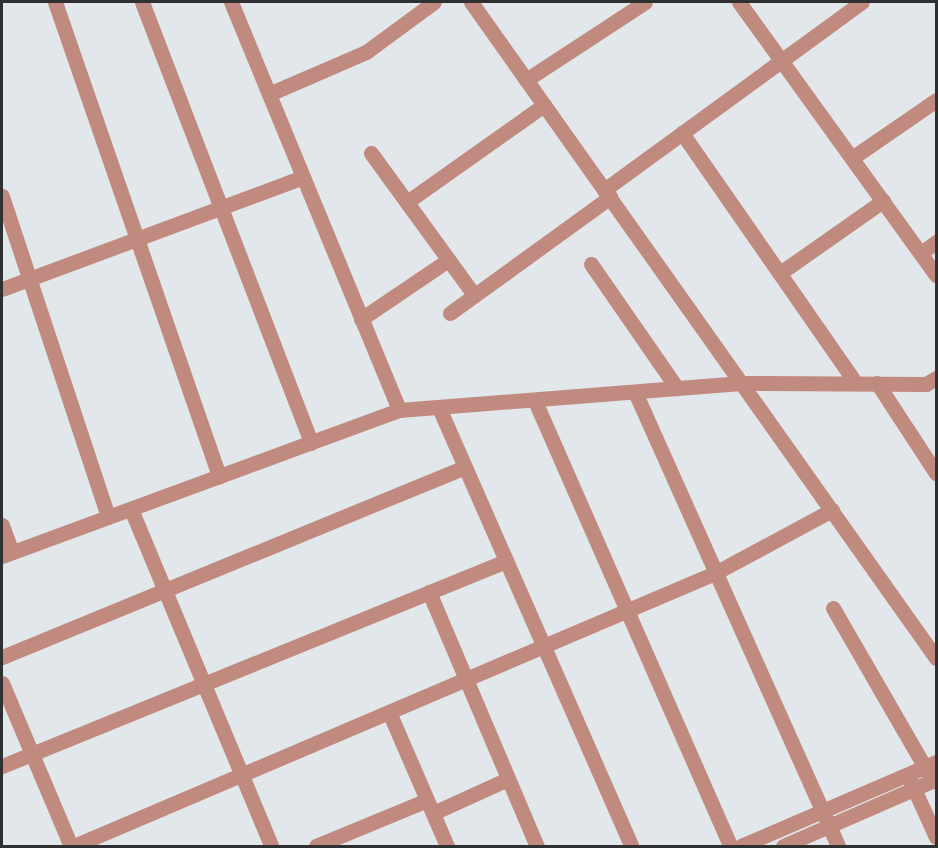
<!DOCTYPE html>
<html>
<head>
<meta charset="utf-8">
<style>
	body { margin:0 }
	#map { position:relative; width:938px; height:848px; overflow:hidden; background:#e2e7ec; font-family:"PT Sans Narrow",sans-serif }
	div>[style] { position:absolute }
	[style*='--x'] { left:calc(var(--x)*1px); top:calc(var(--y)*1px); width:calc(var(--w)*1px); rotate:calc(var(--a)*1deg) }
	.minor>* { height:15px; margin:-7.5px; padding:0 7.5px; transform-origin:7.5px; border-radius:7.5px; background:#c08a7f }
	.tertiary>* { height:15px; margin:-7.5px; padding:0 7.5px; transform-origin:7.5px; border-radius:7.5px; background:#c08a7f }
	span { translate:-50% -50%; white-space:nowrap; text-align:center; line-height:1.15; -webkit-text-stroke:6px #e2e7ec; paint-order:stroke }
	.frame { position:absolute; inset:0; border:3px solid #2f3032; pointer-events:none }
</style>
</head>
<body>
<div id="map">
	<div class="minor">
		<i style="--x:55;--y:2;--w:502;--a:70.91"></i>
		<i style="--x:142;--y:2;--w:472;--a:69"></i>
		<i style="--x:231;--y:2;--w:441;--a:67.6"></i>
		<i style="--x:739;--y:2;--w:337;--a:54.2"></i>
		<i style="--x:526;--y:80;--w:142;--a:-33.2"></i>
		<i style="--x:269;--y:94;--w:106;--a:-23.4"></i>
		<i style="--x:366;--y:52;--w:84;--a:-36.3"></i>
		<i style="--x:682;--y:133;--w:305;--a:55.2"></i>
		<i style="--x:371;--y:153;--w:175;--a:54"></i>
		<i style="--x:852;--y:158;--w:102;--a:-34.6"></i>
		<i style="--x:604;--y:190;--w:319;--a:-36.1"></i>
		<i style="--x:2;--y:196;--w:338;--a:71.7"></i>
		<i style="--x:407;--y:202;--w:168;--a:-35.3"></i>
		<i style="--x:921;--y:253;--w:19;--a:-36"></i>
		<i style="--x:591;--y:264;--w:151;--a:55.3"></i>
		<i style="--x:780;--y:273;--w:126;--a:-35"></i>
		<i style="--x:2;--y:289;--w:321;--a:-20.4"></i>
		<i style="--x:450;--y:313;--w:198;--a:-35.9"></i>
		<i style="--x:361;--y:319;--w:105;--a:-34.1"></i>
		<i style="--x:877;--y:383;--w:108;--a:56.8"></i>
		<i style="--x:635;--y:392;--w:497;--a:65.9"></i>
		<i style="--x:535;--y:401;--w:486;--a:66.3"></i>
		<i style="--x:440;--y:410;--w:476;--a:66.3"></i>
		<i style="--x:131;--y:509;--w:365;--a:67.4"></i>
		<i style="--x:2;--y:525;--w:29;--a:70"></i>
		<i style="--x:2;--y:556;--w:423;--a:-20.2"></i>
		<i style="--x:399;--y:410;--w:343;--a:-4.5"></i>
		<i style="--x:741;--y:383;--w:185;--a:0.3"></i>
		<i style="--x:926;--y:384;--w:12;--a:-31"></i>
		<i style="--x:429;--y:592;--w:276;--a:67"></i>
		<i style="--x:833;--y:608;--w:200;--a:60"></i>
		<i style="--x:2;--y:657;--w:500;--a:-22.31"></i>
		<i style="--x:2;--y:683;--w:177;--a:67.1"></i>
		<i style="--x:389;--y:712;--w:146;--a:66.6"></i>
		<i style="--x:2;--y:766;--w:544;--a:-22.13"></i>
		<i style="--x:910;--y:780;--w:63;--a:65.5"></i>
		<i style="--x:433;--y:813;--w:82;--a:-24.4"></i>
		<i style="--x:74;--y:846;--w:697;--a:-23.07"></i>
		<i style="--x:715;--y:573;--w:133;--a:-28.3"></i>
		<i style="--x:316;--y:846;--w:120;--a:-22.5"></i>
		<i style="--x:741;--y:846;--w:212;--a:-23.3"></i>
		<i style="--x:783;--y:846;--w:167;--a:-23.6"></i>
	</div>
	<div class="tertiary">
		<i style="--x:471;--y:2;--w:804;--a:54.67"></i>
	</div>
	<div class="frame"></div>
</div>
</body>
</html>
